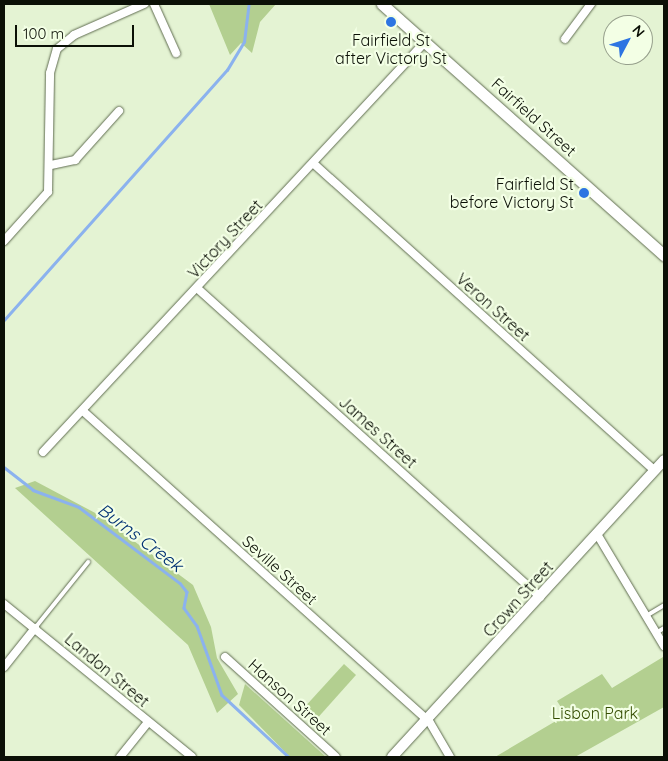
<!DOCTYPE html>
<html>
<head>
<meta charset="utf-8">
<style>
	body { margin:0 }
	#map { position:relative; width:668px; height:761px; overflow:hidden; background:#e4f3d3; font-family:Quicksand,sans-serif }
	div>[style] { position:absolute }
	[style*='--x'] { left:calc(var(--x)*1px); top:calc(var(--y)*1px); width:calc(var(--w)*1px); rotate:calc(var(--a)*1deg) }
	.green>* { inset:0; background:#b3cf90 }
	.stream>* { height:2.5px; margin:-1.25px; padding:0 1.25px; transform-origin:1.25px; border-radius:1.25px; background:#8bb2ee }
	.roads { filter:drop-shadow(0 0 1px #606d51) drop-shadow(0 0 1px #606d51) }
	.service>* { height:4px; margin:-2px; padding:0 2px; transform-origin:2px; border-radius:2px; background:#fff }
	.minor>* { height:8px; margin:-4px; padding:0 4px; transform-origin:4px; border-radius:4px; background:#fff }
	.tertiary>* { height:10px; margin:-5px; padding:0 5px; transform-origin:5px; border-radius:5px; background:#fff }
	.secondary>* { height:11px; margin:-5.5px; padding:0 5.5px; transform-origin:5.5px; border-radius:5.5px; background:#fff }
	.dots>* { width:14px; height:14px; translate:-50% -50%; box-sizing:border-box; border:2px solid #f3ffe5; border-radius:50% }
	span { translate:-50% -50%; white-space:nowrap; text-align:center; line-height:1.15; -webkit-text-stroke:4.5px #f3ffe5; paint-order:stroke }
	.poi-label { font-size:16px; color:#0b1006 }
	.right { translate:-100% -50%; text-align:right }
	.street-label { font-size:16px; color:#0b1006 }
	.park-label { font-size:16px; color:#344d00 }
	.water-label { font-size:18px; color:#003174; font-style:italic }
	.frame { position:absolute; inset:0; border:5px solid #0b1006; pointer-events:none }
	.north { position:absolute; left:603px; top:15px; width:50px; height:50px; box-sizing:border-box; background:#f3ffe5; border:1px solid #969f8c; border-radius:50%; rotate:50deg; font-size:14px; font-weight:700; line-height:20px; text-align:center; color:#0b1006 }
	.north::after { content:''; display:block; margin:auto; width:18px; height:22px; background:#2d75e2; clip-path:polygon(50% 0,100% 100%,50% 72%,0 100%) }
	.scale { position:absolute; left:15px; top:25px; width:119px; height:22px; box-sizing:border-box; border:2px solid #0b1006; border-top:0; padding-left:6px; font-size:15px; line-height:18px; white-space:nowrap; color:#0b1006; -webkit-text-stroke:4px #f3ffe5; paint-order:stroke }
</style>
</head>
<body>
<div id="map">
	<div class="green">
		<i style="clip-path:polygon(209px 4px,276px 4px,260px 22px,252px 53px,241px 43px,230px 55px)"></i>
		<i style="clip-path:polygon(35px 481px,99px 515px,193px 585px,211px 627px,217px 658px,238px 694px,217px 713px,188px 645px,15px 488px)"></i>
		<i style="clip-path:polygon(663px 657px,664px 707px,575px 757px,495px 757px,566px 715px,557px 701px,602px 674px,612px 688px)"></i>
		<i style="clip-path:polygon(344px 664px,356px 675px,314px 722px,301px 711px)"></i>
		<i style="clip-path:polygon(245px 684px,326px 757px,290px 757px,239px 705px)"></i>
	</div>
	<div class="stream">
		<i style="--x:4;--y:320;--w:335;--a:-48.3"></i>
		<i style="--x:227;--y:70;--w:33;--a:-59"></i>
		<i style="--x:244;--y:42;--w:38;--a:-83"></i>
		<i style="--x:4;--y:467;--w:37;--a:38"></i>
		<i style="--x:33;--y:490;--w:49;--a:20.3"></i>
		<i style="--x:79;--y:507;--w:126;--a:37"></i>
		<i style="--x:180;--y:583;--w:11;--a:52"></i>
		<i style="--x:187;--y:592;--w:16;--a:101"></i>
		<i style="--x:184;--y:608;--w:22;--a:54"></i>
		<i style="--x:197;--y:626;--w:73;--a:70.1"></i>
		<i style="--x:222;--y:695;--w:91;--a:42.8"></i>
	</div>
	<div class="roads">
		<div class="service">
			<i style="--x:646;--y:616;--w:21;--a:-31"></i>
			<i style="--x:35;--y:628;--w:85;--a:-51.2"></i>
			<i style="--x:656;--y:633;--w:9;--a:-32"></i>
		</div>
		<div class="minor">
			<i style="--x:154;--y:4;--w:54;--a:65.8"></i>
			<i style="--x:565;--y:39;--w:44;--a:-53.4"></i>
			<i style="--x:313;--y:163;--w:460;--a:42"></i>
			<i style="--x:51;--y:165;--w:25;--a:-12"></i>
			<i style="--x:75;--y:160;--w:66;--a:-48.1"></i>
			<i style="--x:4;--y:241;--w:66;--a:-48.1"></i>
			<i style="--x:48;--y:192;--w:119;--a:-89"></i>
			<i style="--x:50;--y:73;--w:25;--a:-74"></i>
			<i style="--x:57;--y:49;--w:22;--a:-39"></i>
			<i style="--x:74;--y:35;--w:77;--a:-23.9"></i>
			<i style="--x:197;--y:288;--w:462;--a:42"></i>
			<i style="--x:83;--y:411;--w:465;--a:41.9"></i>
			<i style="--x:429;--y:721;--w:42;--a:59.7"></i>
			<i style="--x:43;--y:452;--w:560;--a:-47.02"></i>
			<i style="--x:597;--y:534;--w:131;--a:59.1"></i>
			<i style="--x:4;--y:604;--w:242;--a:39.1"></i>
			<i style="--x:225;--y:657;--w:149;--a:42"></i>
			<i style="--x:4;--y:667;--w:50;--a:-51.5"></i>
			<i style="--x:120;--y:757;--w:45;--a:-51.3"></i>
		</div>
		<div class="tertiary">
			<i style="--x:392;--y:757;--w:403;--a:-47.5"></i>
		</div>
		<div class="secondary">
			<i style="--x:382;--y:4;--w:378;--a:41.7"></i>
		</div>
	</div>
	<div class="dots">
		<i style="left:391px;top:22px;background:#2d75e2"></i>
		<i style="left:584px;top:193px;background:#2d75e2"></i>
	</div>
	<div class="poi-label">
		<span style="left:391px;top:49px">Fairfield St<br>after Victory St</span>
		<span class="right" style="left:574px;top:193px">Fairfield St<br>before Victory St</span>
	</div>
	<div class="street-label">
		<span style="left:534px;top:117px;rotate:42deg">Fairfield Street</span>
		<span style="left:225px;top:239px;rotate:-47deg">Victory Street</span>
		<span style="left:493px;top:307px;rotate:42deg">Veron Street</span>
		<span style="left:378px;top:432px;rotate:42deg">James Street</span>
		<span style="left:280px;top:570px;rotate:42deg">Seville Street</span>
		<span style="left:518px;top:599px;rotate:-48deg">Crown Street</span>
		<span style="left:107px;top:670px;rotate:40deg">Landon Street</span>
		<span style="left:290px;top:697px;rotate:42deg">Hanson Street</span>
	</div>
	<div class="park-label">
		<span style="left:595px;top:713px">Lisbon Park</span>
	</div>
	<div class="water-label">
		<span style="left:140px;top:538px;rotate:37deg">Burns Creek</span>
	</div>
	<div class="frame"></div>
	<div class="north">N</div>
	<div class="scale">100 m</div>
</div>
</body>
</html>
